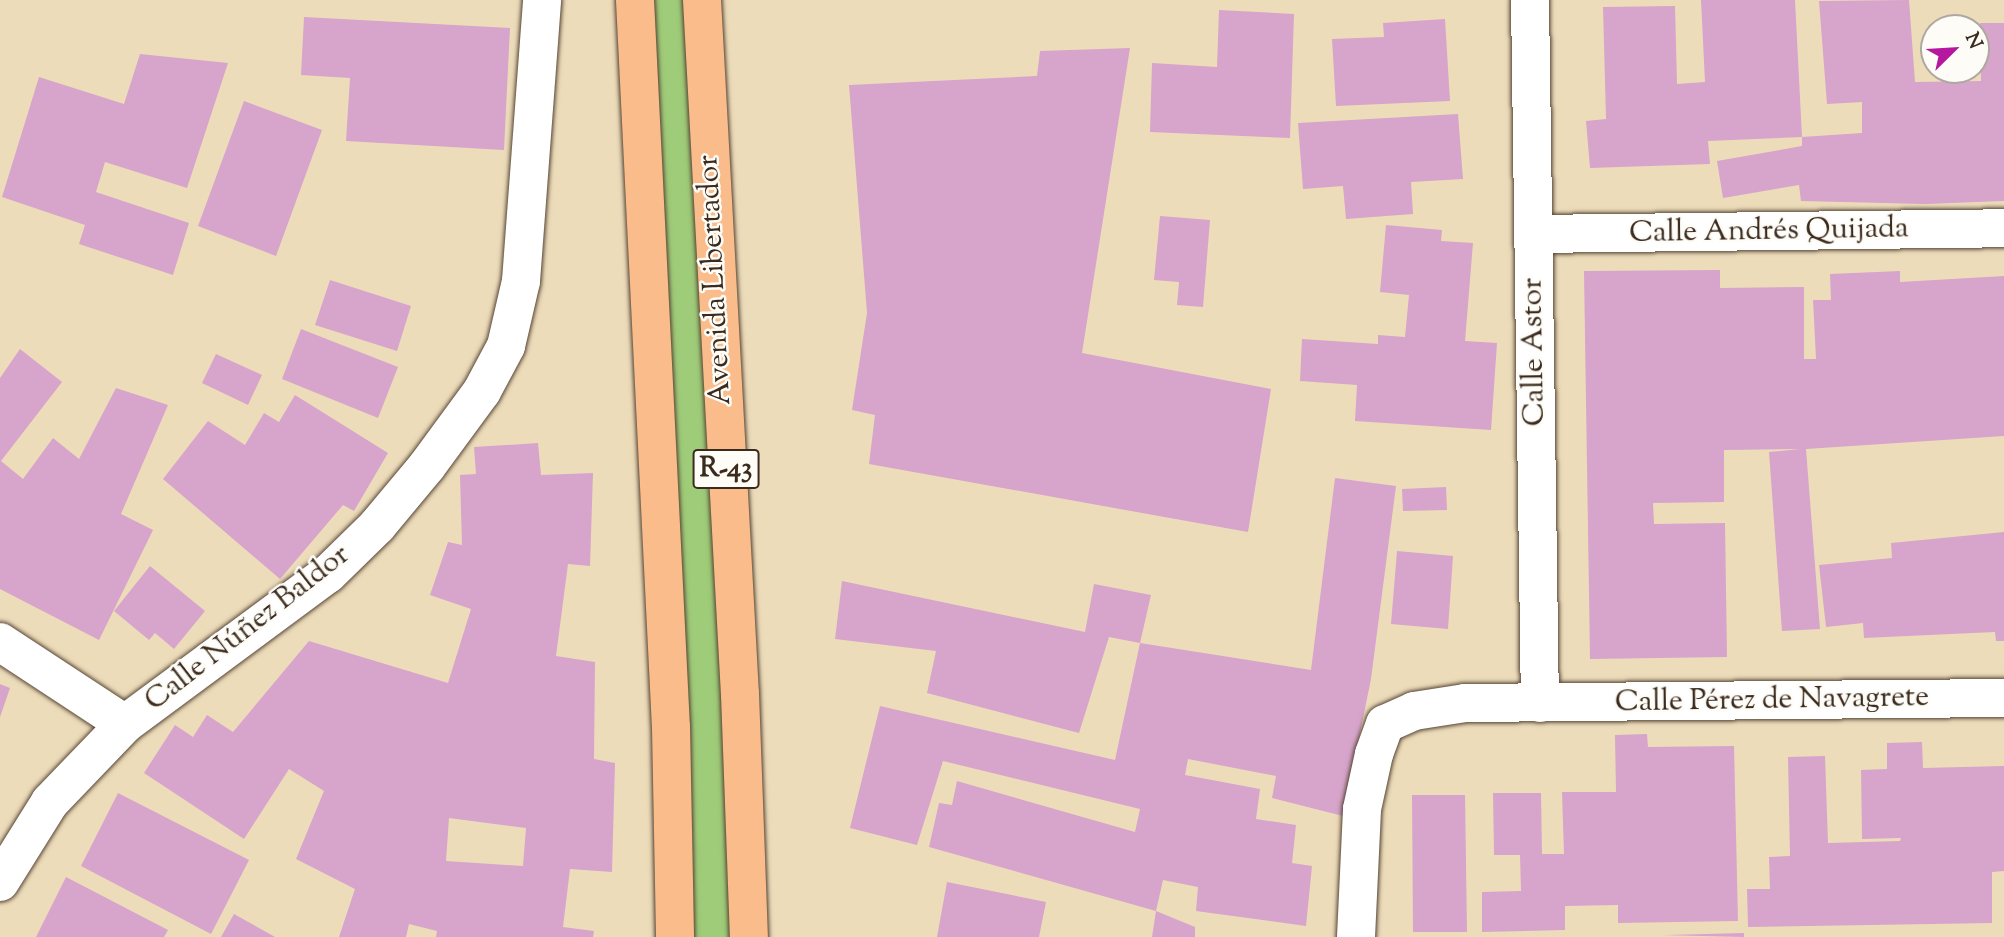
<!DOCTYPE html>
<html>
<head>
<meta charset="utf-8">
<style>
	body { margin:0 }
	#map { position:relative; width:2004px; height:937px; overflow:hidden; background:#eddcba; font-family:"Sorts Mill Goudy",serif }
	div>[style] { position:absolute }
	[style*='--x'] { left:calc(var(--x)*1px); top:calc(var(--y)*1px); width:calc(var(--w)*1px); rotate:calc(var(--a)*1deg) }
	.green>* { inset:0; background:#9fcc79 }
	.building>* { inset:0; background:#d7a4cb }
	.roads { filter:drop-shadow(0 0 2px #564535) drop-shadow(0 0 2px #564535) }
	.minor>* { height:38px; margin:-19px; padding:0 19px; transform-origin:19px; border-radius:19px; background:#fff }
	.major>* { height:38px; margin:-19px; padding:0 19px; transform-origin:19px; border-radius:19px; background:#f9bc8a }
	span { translate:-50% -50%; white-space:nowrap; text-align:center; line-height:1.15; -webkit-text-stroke:5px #fdfcf7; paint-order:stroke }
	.shield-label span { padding:2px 5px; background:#fdfcf7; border:2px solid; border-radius:5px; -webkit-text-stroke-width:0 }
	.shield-label { font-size:28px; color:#3b2a1e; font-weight:700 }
	.street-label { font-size:30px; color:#3b2a1e }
	.north { position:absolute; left:1920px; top:14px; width:70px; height:70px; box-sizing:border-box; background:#fdfcf7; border:2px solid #afa8a0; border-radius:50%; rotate:66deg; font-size:19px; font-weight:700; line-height:28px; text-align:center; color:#3b2a1e }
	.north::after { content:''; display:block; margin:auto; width:24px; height:32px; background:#b5179e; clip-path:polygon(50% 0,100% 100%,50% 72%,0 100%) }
</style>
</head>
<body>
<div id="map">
	<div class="green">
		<i style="clip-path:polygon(635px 0,702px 0,749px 937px,675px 937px)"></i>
	</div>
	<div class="building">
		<i style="clip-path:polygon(1701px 0,1795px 0,1802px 137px,1862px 133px,1862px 102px,1827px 104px,1819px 1px,1909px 0,1915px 82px,1981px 81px,1980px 23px,2004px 23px,2004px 201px,1925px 204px,1801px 201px,1799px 185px,1723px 198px,1717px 161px,1802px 146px,1802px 137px,1708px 141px,1710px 164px,1590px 168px,1586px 121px,1606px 119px,1603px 7px,1675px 6px,1677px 84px,1705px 82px)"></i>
		<i style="clip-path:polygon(1219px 10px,1294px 14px,1290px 138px,1150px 132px,1152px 63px,1217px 67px)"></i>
		<i style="clip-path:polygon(304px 17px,510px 28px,504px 150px,346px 141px,350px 78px,301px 75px)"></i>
		<i style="clip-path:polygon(1445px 19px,1450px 101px,1336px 106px,1332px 39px,1384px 37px,1383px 23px)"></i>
		<i style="clip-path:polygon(1130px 48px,1082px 353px,1271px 389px,1248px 532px,869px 464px,875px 415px,852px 410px,867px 313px,849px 85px,1037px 76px,1040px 51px)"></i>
		<i style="clip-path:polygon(140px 54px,228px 63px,187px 188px,105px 162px,96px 192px,189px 223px,173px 275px,79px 244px,85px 225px,2px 197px,39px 77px,124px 104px)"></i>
		<i style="clip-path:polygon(244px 101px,322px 130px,276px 256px,198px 226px)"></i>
		<i style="clip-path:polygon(1458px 114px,1463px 179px,1411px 182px,1413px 214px,1346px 219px,1343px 186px,1303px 189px,1298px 123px)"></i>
		<i style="clip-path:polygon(1160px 216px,1210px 220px,1203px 307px,1177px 305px,1179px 282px,1154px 280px)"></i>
		<i style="clip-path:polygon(1386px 225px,1442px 230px,1441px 241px,1473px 243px,1465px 341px,1497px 343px,1491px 430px,1355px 421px,1357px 385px,1300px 381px,1302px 339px,1378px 344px,1378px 335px,1405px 337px,1409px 295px,1380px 292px)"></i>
		<i style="clip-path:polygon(1720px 270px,1720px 288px,1804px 287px,1804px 359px,1816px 359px,1813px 300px,1831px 300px,1830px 274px,1900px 271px,1900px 282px,2004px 276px,2004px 436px,1806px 449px,1820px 629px,1782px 631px,1769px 452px,1800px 449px,1724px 450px,1724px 502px,1653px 503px,1654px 524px,1725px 523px,1727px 657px,1590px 659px,1584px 271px)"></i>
		<i style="clip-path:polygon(330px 280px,411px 306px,397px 351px,315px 325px)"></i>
		<i style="clip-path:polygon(301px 329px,398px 367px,378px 418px,282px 379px)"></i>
		<i style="clip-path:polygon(20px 349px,62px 382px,1px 461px,23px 479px,53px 438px,79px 459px,116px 388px,168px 405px,121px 514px,153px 530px,99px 640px,0 589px,0 378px)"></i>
		<i style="clip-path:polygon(216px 354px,262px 375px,248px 405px,202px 383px)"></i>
		<i style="clip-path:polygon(295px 395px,388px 453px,354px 511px,343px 505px,280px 579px,163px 479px,208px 421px,245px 445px,264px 413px,279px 422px)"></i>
		<i style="clip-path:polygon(evenodd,538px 443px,541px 475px,593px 473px,590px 566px,568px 564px,556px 656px,595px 662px,594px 759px,615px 763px,612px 872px,570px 869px,563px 927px,594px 931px,593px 937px,436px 937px,437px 931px,409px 924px,406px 937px,339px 937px,355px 889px,296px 859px,324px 791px,289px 769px,244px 839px,144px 773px,175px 725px,193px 737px,207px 715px,233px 732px,309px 641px,448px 683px,471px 609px,430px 595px,448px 542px,462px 545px,460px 475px,476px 474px,474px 447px,538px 443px,449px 818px,526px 828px,523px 866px,446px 861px,449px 818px)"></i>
		<i style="clip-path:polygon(1335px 478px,1396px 486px,1371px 679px,1343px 816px,1272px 798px,1276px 776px,1188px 759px,1185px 775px,1260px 789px,1256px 819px,1296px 825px,1292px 863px,1312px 866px,1306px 926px,1196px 911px,1198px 887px,1163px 880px,1156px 911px,1195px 927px,1195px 937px,1152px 937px,1156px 911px,929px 847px,939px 803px,952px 805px,957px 781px,1135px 832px,1140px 809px,943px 761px,917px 845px,850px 828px,880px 706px,1115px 760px,1140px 643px,1311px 670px)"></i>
		<i style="clip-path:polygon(1446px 487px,1447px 510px,1403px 511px,1402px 489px)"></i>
		<i style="clip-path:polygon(2004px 532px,2004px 641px,1996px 641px,1995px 632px,1864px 638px,1863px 623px,1826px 627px,1819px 565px,1892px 558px,1891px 543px)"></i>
		<i style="clip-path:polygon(1397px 551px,1453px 556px,1448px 629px,1391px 624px)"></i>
		<i style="clip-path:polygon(150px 566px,205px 611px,174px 649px,155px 633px,149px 640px,114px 611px)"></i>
		<i style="clip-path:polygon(842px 581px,1085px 632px,1094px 584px,1151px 595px,1140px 643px,1109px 637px,1079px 733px,927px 693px,936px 651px,835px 639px)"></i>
		<i style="clip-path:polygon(0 684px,10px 688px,0 717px)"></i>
		<i style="clip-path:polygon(1647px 734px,1648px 747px,1734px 746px,1738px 921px,1618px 923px,1618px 905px,1565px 906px,1565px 930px,1482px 932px,1482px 892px,1521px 891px,1520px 855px,1494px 855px,1493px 793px,1541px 793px,1542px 854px,1564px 854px,1562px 792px,1616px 792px,1615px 735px)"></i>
		<i style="clip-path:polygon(1922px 742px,1923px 768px,2004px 766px,2004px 871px,1992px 872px,1992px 923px,1748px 927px,1747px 889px,1770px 889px,1769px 857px,1790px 856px,1788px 757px,1825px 756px,1828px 843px,1900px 841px,1901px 838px,1862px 839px,1861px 770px,1887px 769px,1887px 743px)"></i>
		<i style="clip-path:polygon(118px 793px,249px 860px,211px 934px,81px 866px)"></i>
		<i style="clip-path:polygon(1412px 795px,1465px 795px,1467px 932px,1413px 932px)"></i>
		<i style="clip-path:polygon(66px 877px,168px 930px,164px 937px,36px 937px)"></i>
		<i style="clip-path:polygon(947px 882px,1046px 902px,1039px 937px,937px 937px)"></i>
		<i style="clip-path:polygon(234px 914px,275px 937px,221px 937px)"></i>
		<i style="clip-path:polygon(1744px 933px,1744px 937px,1660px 935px,1667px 935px)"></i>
	</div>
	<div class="roads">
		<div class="minor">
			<i style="--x:1530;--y:0;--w:703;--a:89.19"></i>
			<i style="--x:1533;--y:234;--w:471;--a:-0.7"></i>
			<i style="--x:0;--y:642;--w:149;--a:33.3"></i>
			<i style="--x:0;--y:882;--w:94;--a:-58"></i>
			<i style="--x:50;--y:802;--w:108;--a:-46.1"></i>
			<i style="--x:125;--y:724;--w:252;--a:-36.5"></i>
			<i style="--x:328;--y:574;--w:69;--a:-44.4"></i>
			<i style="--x:377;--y:526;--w:78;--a:-50.2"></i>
			<i style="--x:427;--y:466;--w:93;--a:-53.7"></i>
			<i style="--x:482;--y:391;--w:51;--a:-61.9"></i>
			<i style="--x:506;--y:346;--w:67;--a:-77"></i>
			<i style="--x:521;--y:281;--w:282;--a:-85.7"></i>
			<i style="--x:1356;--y:937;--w:128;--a:-87.3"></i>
			<i style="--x:1362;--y:809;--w:56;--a:-77.7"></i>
			<i style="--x:1374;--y:754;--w:32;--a:-70"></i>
			<i style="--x:1385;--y:724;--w:32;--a:-24"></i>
			<i style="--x:1414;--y:711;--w:52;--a:-8.9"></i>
			<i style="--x:1465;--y:703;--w:539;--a:-0.53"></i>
		</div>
		<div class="major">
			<i style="--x:635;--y:0;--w:728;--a:87.17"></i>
			<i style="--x:671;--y:727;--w:210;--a:88.9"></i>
			<i style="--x:702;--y:0;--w:695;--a:86.87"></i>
			<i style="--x:740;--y:694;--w:243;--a:87.9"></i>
		</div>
	</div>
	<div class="shield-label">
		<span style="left:726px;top:469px">R-43</span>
	</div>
	<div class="street-label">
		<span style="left:1769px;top:232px;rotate:-1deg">Calle Andrés Quijada</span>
		<span style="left:716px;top:280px;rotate:-93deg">Avenida Libertador</span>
		<span style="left:1535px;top:352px;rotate:-91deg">Calle Astor</span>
		<span style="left:248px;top:629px;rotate:-38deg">Calle Núñez Baldor</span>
		<span style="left:1772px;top:701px;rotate:-1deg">Calle Pérez de Navagrete</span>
	</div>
	<div class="north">N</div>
</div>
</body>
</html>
